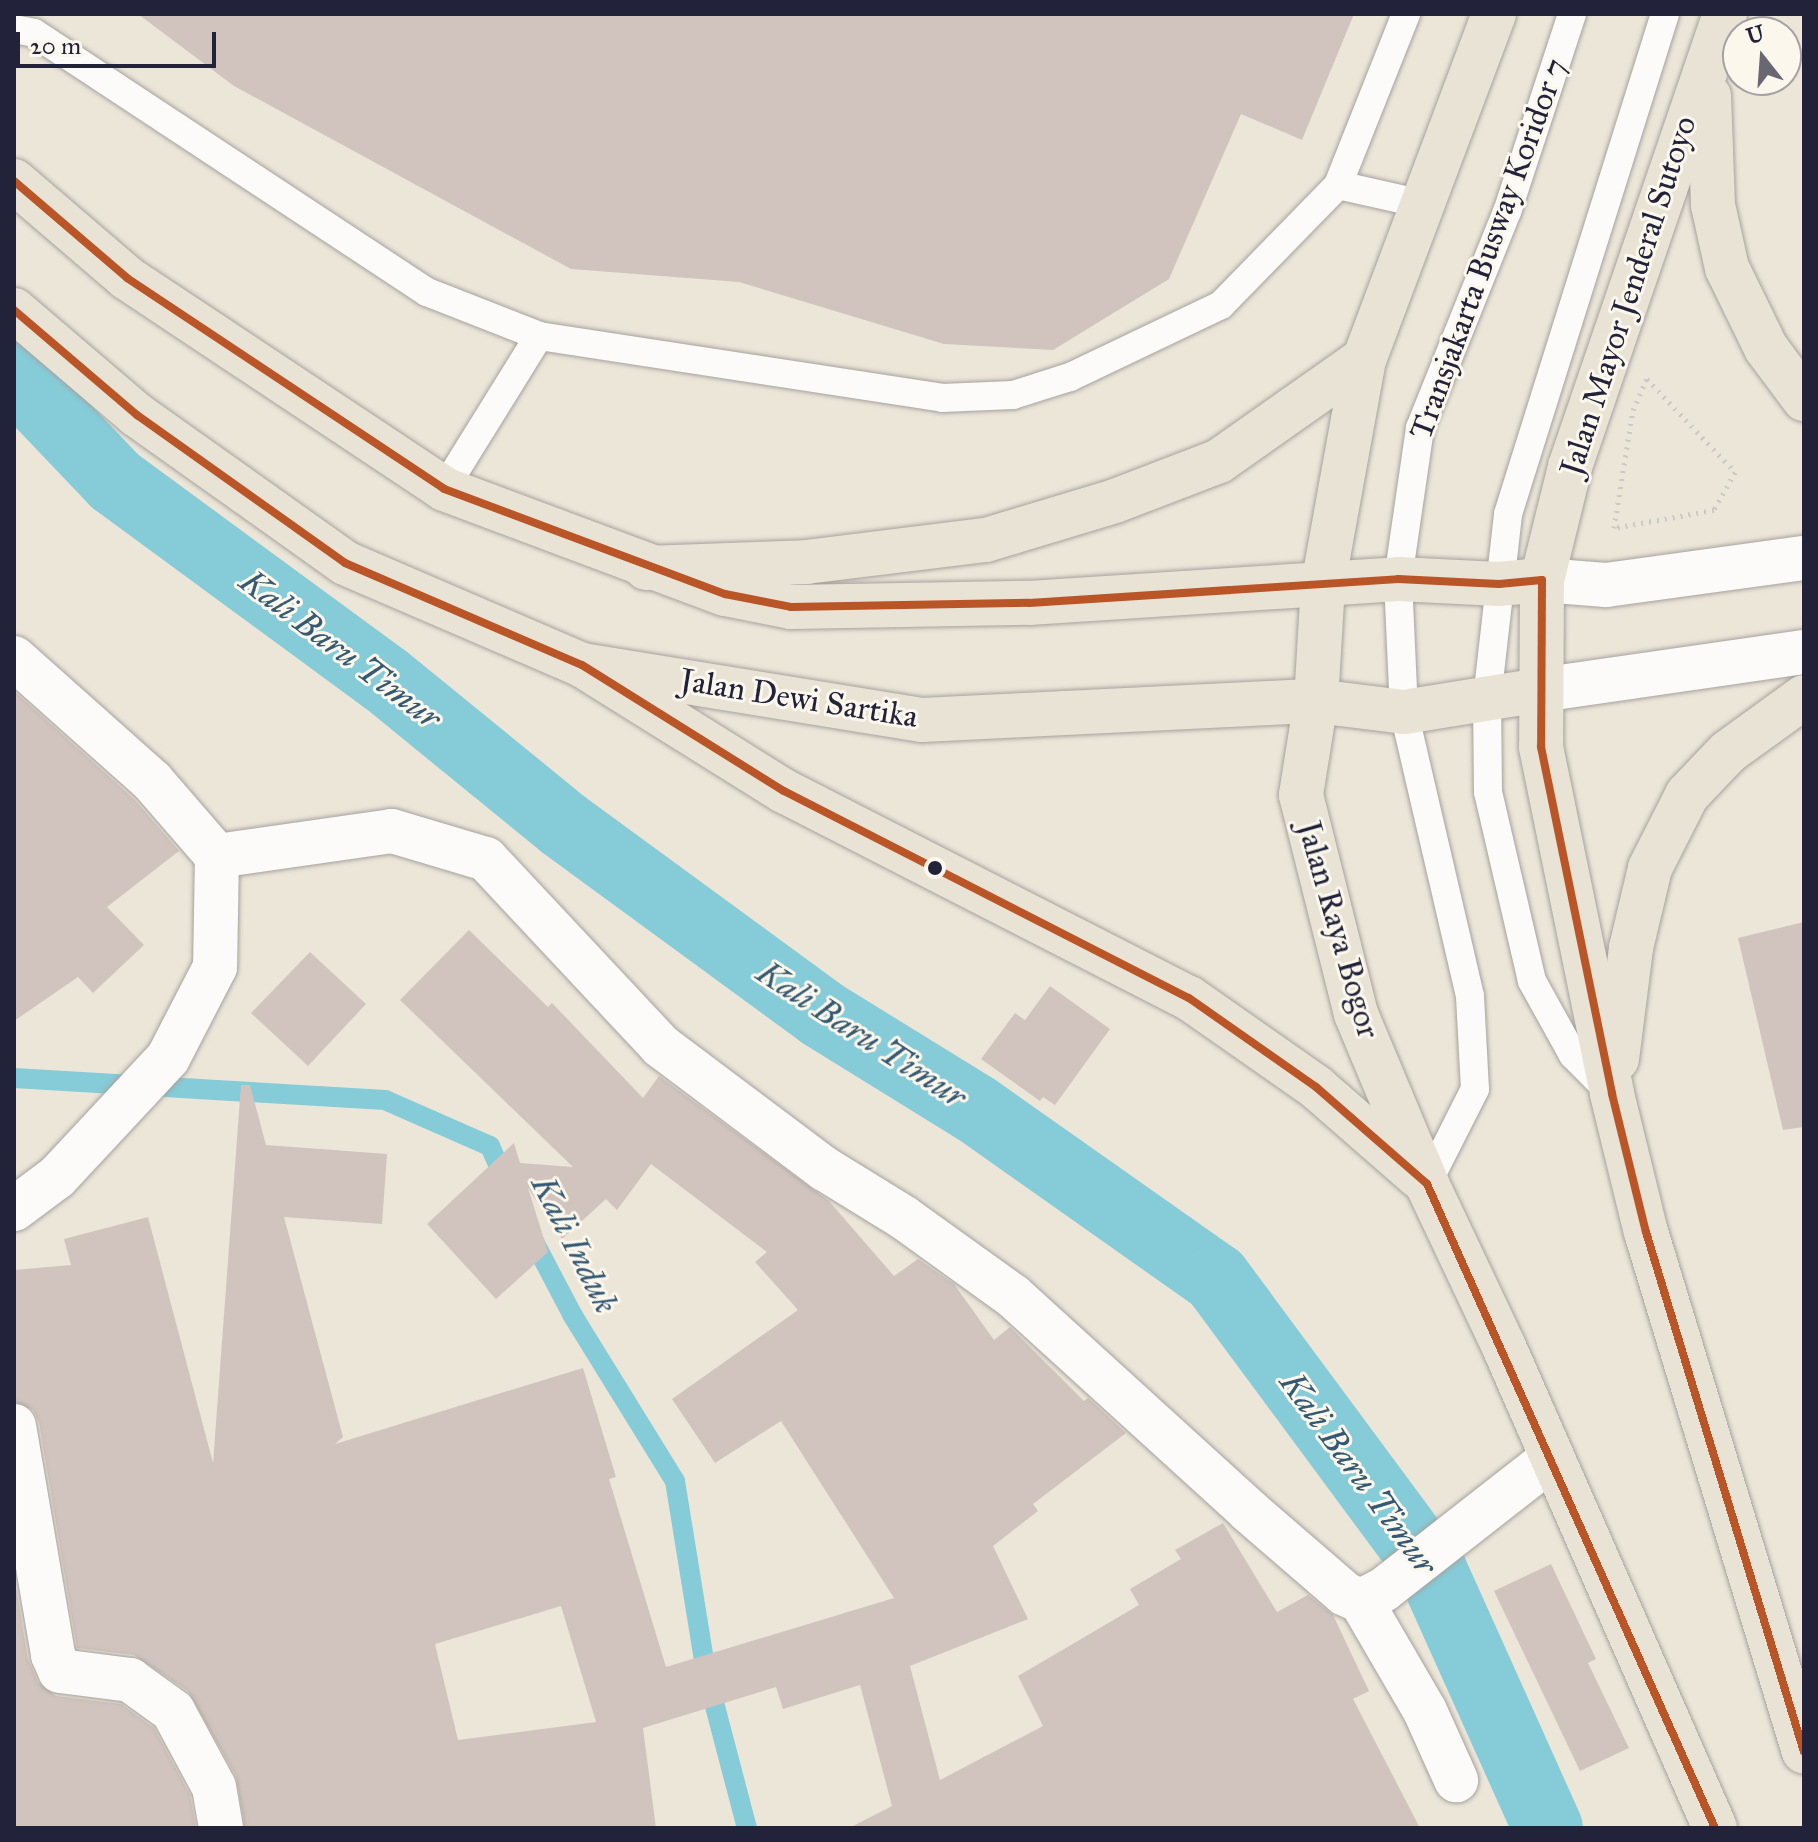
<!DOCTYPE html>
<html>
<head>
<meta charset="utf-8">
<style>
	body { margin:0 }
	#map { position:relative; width:1818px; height:1842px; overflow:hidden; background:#ece6d9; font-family:"IM FELL Great Primer",serif }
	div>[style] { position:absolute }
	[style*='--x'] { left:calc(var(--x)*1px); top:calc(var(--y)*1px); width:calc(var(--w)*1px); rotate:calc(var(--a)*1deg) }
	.stream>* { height:20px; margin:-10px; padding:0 10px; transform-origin:10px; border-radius:10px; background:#85cbd8 }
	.canal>* { height:70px; margin:-35px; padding:0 35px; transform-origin:35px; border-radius:35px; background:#85cbd8 }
	.building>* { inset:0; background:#d1c4be }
	.path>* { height:5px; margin-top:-2.5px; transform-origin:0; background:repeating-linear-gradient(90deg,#cac9c8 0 2px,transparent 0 8px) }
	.roads { filter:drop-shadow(0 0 2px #a6a29e) drop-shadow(0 0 2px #a6a29e) }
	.service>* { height:28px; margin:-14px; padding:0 14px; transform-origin:14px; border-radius:14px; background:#fcfbf9 }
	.minor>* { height:44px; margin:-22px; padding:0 22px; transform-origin:22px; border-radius:22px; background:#fcfbf9 }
	.tertiary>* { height:44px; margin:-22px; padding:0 22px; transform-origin:22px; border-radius:22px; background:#fcfbf9 }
	.primary>* { height:44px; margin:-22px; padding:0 22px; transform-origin:22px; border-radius:22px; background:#e9e3d6 }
	.trunk>* { height:44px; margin:-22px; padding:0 22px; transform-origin:22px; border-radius:22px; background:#e9e3d6 }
	.bus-1>* { height:8px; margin:-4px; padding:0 4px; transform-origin:4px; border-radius:4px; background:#ba5527 }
	.dots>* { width:22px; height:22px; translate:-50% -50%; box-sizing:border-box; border:4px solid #fbf7ec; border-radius:50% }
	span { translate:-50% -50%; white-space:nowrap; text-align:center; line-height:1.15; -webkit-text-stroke:6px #fbf7ec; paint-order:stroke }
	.street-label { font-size:32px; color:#22223b }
	.water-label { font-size:34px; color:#355972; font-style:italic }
	.frame { position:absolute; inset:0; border:16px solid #22223b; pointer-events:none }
	.north { position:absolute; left:1722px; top:16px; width:80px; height:80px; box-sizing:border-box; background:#fbf7ec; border:2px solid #a4a2a5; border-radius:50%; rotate:343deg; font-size:22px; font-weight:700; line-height:32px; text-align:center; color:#22223b }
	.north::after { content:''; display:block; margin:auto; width:28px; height:36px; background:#696772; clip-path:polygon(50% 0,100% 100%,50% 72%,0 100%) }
	.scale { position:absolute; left:16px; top:32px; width:200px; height:36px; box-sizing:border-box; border:4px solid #22223b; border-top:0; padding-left:10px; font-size:24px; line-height:28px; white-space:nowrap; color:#22223b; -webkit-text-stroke:6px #fbf7ec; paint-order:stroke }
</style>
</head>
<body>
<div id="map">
	<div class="stream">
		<i style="--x:14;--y:1078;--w:372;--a:3.4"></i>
		<i style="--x:385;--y:1100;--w:115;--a:23.7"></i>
		<i style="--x:490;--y:1146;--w:43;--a:66.4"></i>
		<i style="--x:531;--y:1236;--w:90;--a:62.3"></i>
		<i style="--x:573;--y:1316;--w:194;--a:58.3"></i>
		<i style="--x:675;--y:1481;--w:193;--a:80.8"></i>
		<i style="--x:706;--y:1672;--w:161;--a:75.3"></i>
	</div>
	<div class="canal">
		<i style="--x:14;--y:375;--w:146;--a:46.4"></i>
		<i style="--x:115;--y:481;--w:335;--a:36.3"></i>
		<i style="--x:385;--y:679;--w:231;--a:39.2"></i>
		<i style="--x:564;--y:825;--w:320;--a:36.2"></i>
		<i style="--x:822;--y:1014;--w:181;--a:31.7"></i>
		<i style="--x:976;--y:1109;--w:294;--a:35.2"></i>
		<i style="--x:1216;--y:1278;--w:363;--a:53.5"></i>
		<i style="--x:1432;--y:1570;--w:283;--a:65.8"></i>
	</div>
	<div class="building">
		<i style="clip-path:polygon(138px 14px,1354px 14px,1302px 140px,1241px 114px,1169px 279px,1053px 350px,944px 344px,739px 282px,571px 269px,234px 86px)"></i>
		<i style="clip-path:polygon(14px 691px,134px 799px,179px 851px,107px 907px,144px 945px,93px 993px,78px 977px,14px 1021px)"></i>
		<i style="clip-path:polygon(1804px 922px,1804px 1127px,1783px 1130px,1738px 938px)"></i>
		<i style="clip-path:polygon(evenodd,469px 930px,548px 1007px,552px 1003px,643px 1098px,659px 1076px,829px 1201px,894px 1276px,918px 1259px,954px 1284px,994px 1340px,1010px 1327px,1084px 1401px,1088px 1398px,1126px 1433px,1033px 1504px,1038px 1511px,993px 1546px,1028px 1619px,910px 1666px,940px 1780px,1043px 1726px,1018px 1676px,1139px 1605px,1130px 1589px,1181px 1559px,1175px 1550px,1223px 1523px,1277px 1612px,1308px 1595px,1333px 1615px,1369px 1691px,1353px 1699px,1420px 1828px,849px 1828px,892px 1806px,860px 1685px,783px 1709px,776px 1687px,643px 1728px,656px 1828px,245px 1828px,236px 1776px,188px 1691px,134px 1655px,77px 1648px,39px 1422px,33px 1410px,14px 1402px,14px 1270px,71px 1265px,64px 1239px,148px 1217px,213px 1463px,241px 1085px,250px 1085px,266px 1145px,387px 1154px,382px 1224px,284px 1217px,343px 1437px,335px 1444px,583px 1368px,616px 1477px,609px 1479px,666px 1667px,894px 1598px,781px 1421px,715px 1463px,672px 1399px,798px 1310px,755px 1262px,767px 1252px,651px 1164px,617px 1210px,606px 1199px,562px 1239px,528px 1188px,548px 1252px,496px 1299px,427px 1224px,514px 1143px,520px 1163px,573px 1167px,400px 1000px,469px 930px,561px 1606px,596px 1722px,458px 1740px,435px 1644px,561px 1606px)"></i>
		<i style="clip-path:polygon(310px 952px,366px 1004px,308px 1066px,251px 1013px)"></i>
		<i style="clip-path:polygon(1050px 986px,1110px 1029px,1055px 1105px,1043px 1097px,1040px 1101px,981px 1059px,1015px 1013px,1025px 1020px)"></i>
		<i style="clip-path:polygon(1551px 1564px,1596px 1659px,1588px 1663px,1629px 1748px,1580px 1771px,1494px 1591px)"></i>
		<i style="clip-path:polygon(14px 1575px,28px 1659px,38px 1682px,56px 1696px,121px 1704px,154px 1728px,190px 1795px,196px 1828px,14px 1828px)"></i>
	</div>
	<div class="path">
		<i style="--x:1786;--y:46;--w:19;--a:18"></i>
		<i style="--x:1647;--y:379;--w:128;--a:46.6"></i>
		<i style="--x:1735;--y:472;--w:43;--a:118.9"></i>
		<i style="--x:1714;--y:510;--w:102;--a:169.8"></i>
		<i style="--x:1614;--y:528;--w:120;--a:-80.9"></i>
		<i style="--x:1633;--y:410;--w:34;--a:-66"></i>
	</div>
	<div class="roads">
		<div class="service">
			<i style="--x:14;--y:29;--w:20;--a:11"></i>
			<i style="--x:34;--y:33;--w:471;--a:33.4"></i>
			<i style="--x:427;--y:292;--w:120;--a:21.4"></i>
			<i style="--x:539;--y:336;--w:408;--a:8.7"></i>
			<i style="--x:942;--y:398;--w:71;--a:-2.4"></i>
			<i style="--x:1013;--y:395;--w:60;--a:-17.5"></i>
			<i style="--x:1070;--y:377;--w:167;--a:-25.5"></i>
			<i style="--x:1221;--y:305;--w:168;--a:-45.7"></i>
			<i style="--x:1338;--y:185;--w:184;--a:-68.3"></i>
			<i style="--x:1338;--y:185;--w:86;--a:12.7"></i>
			<i style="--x:444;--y:489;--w:180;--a:-58.2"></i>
			<i style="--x:1611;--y:1093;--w:54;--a:-135"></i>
			<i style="--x:1573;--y:1055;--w:85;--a:-119"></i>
			<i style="--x:1532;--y:981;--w:194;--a:-103.1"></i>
			<i style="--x:1488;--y:792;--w:93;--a:-90.6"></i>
			<i style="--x:1487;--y:699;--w:186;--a:-83.5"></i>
			<i style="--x:1508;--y:514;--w:524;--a:-72.57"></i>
			<i style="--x:1427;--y:1184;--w:106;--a:-63.2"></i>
			<i style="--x:1475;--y:1089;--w:93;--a:-93.1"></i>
			<i style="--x:1470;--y:996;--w:292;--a:-103.1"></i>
			<i style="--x:1404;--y:712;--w:133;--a:-92.6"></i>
			<i style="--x:1398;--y:579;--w:153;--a:-81.7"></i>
			<i style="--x:1420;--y:428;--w:233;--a:-68.1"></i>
			<i style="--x:1507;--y:212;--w:208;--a:-71.8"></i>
		</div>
		<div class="minor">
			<i style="--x:217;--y:856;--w:177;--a:-8.1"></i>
			<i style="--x:392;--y:831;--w:98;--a:16.6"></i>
			<i style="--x:486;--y:859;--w:256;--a:46.9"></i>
			<i style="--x:661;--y:1046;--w:205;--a:36.9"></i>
			<i style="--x:825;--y:1169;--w:92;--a:31.6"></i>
			<i style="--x:903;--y:1217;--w:135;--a:35.7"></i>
			<i style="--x:1013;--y:1296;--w:319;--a:42.3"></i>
			<i style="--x:1249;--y:1511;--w:127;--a:40.8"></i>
			<i style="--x:1345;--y:1594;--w:17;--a:24"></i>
			<i style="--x:1361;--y:1601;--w:127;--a:59.8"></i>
			<i style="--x:1425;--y:1711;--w:76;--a:65.8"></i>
			<i style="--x:14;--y:1426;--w:232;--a:80.3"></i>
			<i style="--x:53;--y:1655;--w:17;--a:66"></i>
			<i style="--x:60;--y:1671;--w:71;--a:7.3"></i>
			<i style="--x:130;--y:1680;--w:53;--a:35.8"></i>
			<i style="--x:173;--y:1711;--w:86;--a:61.7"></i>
			<i style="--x:214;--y:1787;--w:42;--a:80.3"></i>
			<i style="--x:1361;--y:1601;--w:25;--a:-27"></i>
			<i style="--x:1383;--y:1590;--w:214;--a:-38"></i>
		</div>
		<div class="tertiary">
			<i style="--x:1542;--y:580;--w:64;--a:4.5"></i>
			<i style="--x:1606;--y:585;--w:200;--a:-7.8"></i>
			<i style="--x:14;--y:658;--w:185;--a:41.7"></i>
			<i style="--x:152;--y:781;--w:99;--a:49.1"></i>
			<i style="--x:217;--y:856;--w:111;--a:91"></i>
			<i style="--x:215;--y:967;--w:102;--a:117.3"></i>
			<i style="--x:168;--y:1058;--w:163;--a:133"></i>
			<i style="--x:57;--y:1177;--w:54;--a:143.3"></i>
			<i style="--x:1540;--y:690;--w:267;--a:-8.2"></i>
		</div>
		<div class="primary">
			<i style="--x:14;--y:181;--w:149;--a:40.6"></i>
			<i style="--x:127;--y:278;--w:381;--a:33.6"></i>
			<i style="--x:444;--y:489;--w:300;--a:20.5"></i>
			<i style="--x:725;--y:594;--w:67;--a:11.1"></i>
			<i style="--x:791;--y:607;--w:238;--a:-1"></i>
			<i style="--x:1029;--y:603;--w:370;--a:-3.7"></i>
			<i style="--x:1398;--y:579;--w:101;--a:2.8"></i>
			<i style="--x:1499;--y:584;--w:43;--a:-5.3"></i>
			<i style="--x:14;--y:310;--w:162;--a:40.5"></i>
			<i style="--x:137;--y:415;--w:255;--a:35.4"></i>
			<i style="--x:345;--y:563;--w:258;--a:23.3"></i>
			<i style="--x:582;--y:665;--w:344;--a:9.2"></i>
			<i style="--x:922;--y:720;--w:394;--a:-2.8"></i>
			<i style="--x:1316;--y:701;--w:89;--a:7.1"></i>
			<i style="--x:1404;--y:712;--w:138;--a:-9.2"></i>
		</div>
		<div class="trunk">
			<i style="--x:1494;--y:14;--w:369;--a:110.6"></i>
			<i style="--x:1364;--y:359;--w:229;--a:100.3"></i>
			<i style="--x:1323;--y:584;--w:117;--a:93.4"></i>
			<i style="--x:1316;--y:701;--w:95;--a:99.1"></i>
			<i style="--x:1301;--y:795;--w:226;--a:75.9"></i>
			<i style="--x:1356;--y:1014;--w:184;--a:67.3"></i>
			<i style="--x:1427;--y:1184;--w:180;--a:64.7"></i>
			<i style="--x:1504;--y:1347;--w:525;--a:66.31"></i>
			<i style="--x:1725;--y:14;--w:479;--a:108.9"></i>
			<i style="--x:1570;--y:467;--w:116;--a:103.9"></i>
			<i style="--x:1542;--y:580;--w:167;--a:90.3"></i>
			<i style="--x:1541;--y:747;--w:354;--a:78.4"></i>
			<i style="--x:1612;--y:1094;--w:142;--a:76.2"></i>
			<i style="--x:1646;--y:1232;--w:543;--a:73.1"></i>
			<i style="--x:1709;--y:96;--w:109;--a:87.9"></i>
			<i style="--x:1713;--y:205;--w:65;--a:77.5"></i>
			<i style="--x:1727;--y:268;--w:89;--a:64"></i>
			<i style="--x:1766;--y:348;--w:64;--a:53.3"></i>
			<i style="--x:646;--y:568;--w:160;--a:-2.1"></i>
			<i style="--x:806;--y:562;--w:181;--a:-7"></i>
			<i style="--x:986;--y:540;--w:135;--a:-16.8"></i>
			<i style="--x:1115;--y:501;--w:111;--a:-21"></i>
			<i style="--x:1219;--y:461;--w:177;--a:-35.1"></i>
			<i style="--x:582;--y:665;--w:238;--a:32"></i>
			<i style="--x:784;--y:791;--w:455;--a:27.1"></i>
			<i style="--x:1189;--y:998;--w:155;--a:35"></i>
			<i style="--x:1316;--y:1087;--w:137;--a:41.1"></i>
			<i style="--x:1617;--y:1059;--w:112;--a:-82.8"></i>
			<i style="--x:1631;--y:948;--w:82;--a:-76.6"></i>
			<i style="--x:1650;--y:868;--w:82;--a:-63.1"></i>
			<i style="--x:1687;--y:795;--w:59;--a:-46.4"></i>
			<i style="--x:1728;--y:752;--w:94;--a:-35.9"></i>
		</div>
	</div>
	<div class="bus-1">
		<i style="--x:14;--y:181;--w:149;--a:40.6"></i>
		<i style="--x:127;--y:278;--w:381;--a:33.6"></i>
		<i style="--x:444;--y:489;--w:300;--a:20.5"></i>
		<i style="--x:725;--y:594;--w:67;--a:11.1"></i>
		<i style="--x:791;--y:607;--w:238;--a:-1"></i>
		<i style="--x:1029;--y:603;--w:370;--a:-3.7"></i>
		<i style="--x:1398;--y:579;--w:101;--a:2.8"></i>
		<i style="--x:1499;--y:584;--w:43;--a:-5.3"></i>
		<i style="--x:1542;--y:580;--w:167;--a:90.3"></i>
		<i style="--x:1541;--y:747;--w:354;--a:78.4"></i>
		<i style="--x:1612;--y:1094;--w:142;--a:76.2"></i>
		<i style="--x:1646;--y:1232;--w:543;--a:73.1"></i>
		<i style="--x:14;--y:310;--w:162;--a:40.5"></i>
		<i style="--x:137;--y:415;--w:255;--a:35.4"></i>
		<i style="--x:345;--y:563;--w:258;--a:23.3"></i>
		<i style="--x:582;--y:665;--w:238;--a:32"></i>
		<i style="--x:784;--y:791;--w:455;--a:27.1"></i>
		<i style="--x:1189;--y:998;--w:155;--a:35"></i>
		<i style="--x:1316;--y:1087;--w:147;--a:41.1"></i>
		<i style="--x:1427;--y:1184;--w:705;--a:65.91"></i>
	</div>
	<div class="dots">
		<i style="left:935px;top:868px;background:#22223b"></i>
	</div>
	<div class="street-label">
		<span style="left:1489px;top:249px;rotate:-70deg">Transjakarta Busway Koridor 7</span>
		<span style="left:1629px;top:296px;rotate:-72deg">Jalan Mayor Jenderal Sutoyo</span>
		<span style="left:799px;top:699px;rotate:9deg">Jalan Dewi Sartika</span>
		<span style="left:1338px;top:930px;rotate:74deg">Jalan Raya Bogor</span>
	</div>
	<div class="water-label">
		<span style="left:341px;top:649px;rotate:37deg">Kali Baru Timur</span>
		<span style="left:862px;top:1034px;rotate:33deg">Kali Baru Timur</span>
		<span style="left:575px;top:1244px;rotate:63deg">Kali Induk</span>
		<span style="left:1359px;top:1473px;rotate:54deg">Kali Baru Timur</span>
	</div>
	<div class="frame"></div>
	<div class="north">U</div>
	<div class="scale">20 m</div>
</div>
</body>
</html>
